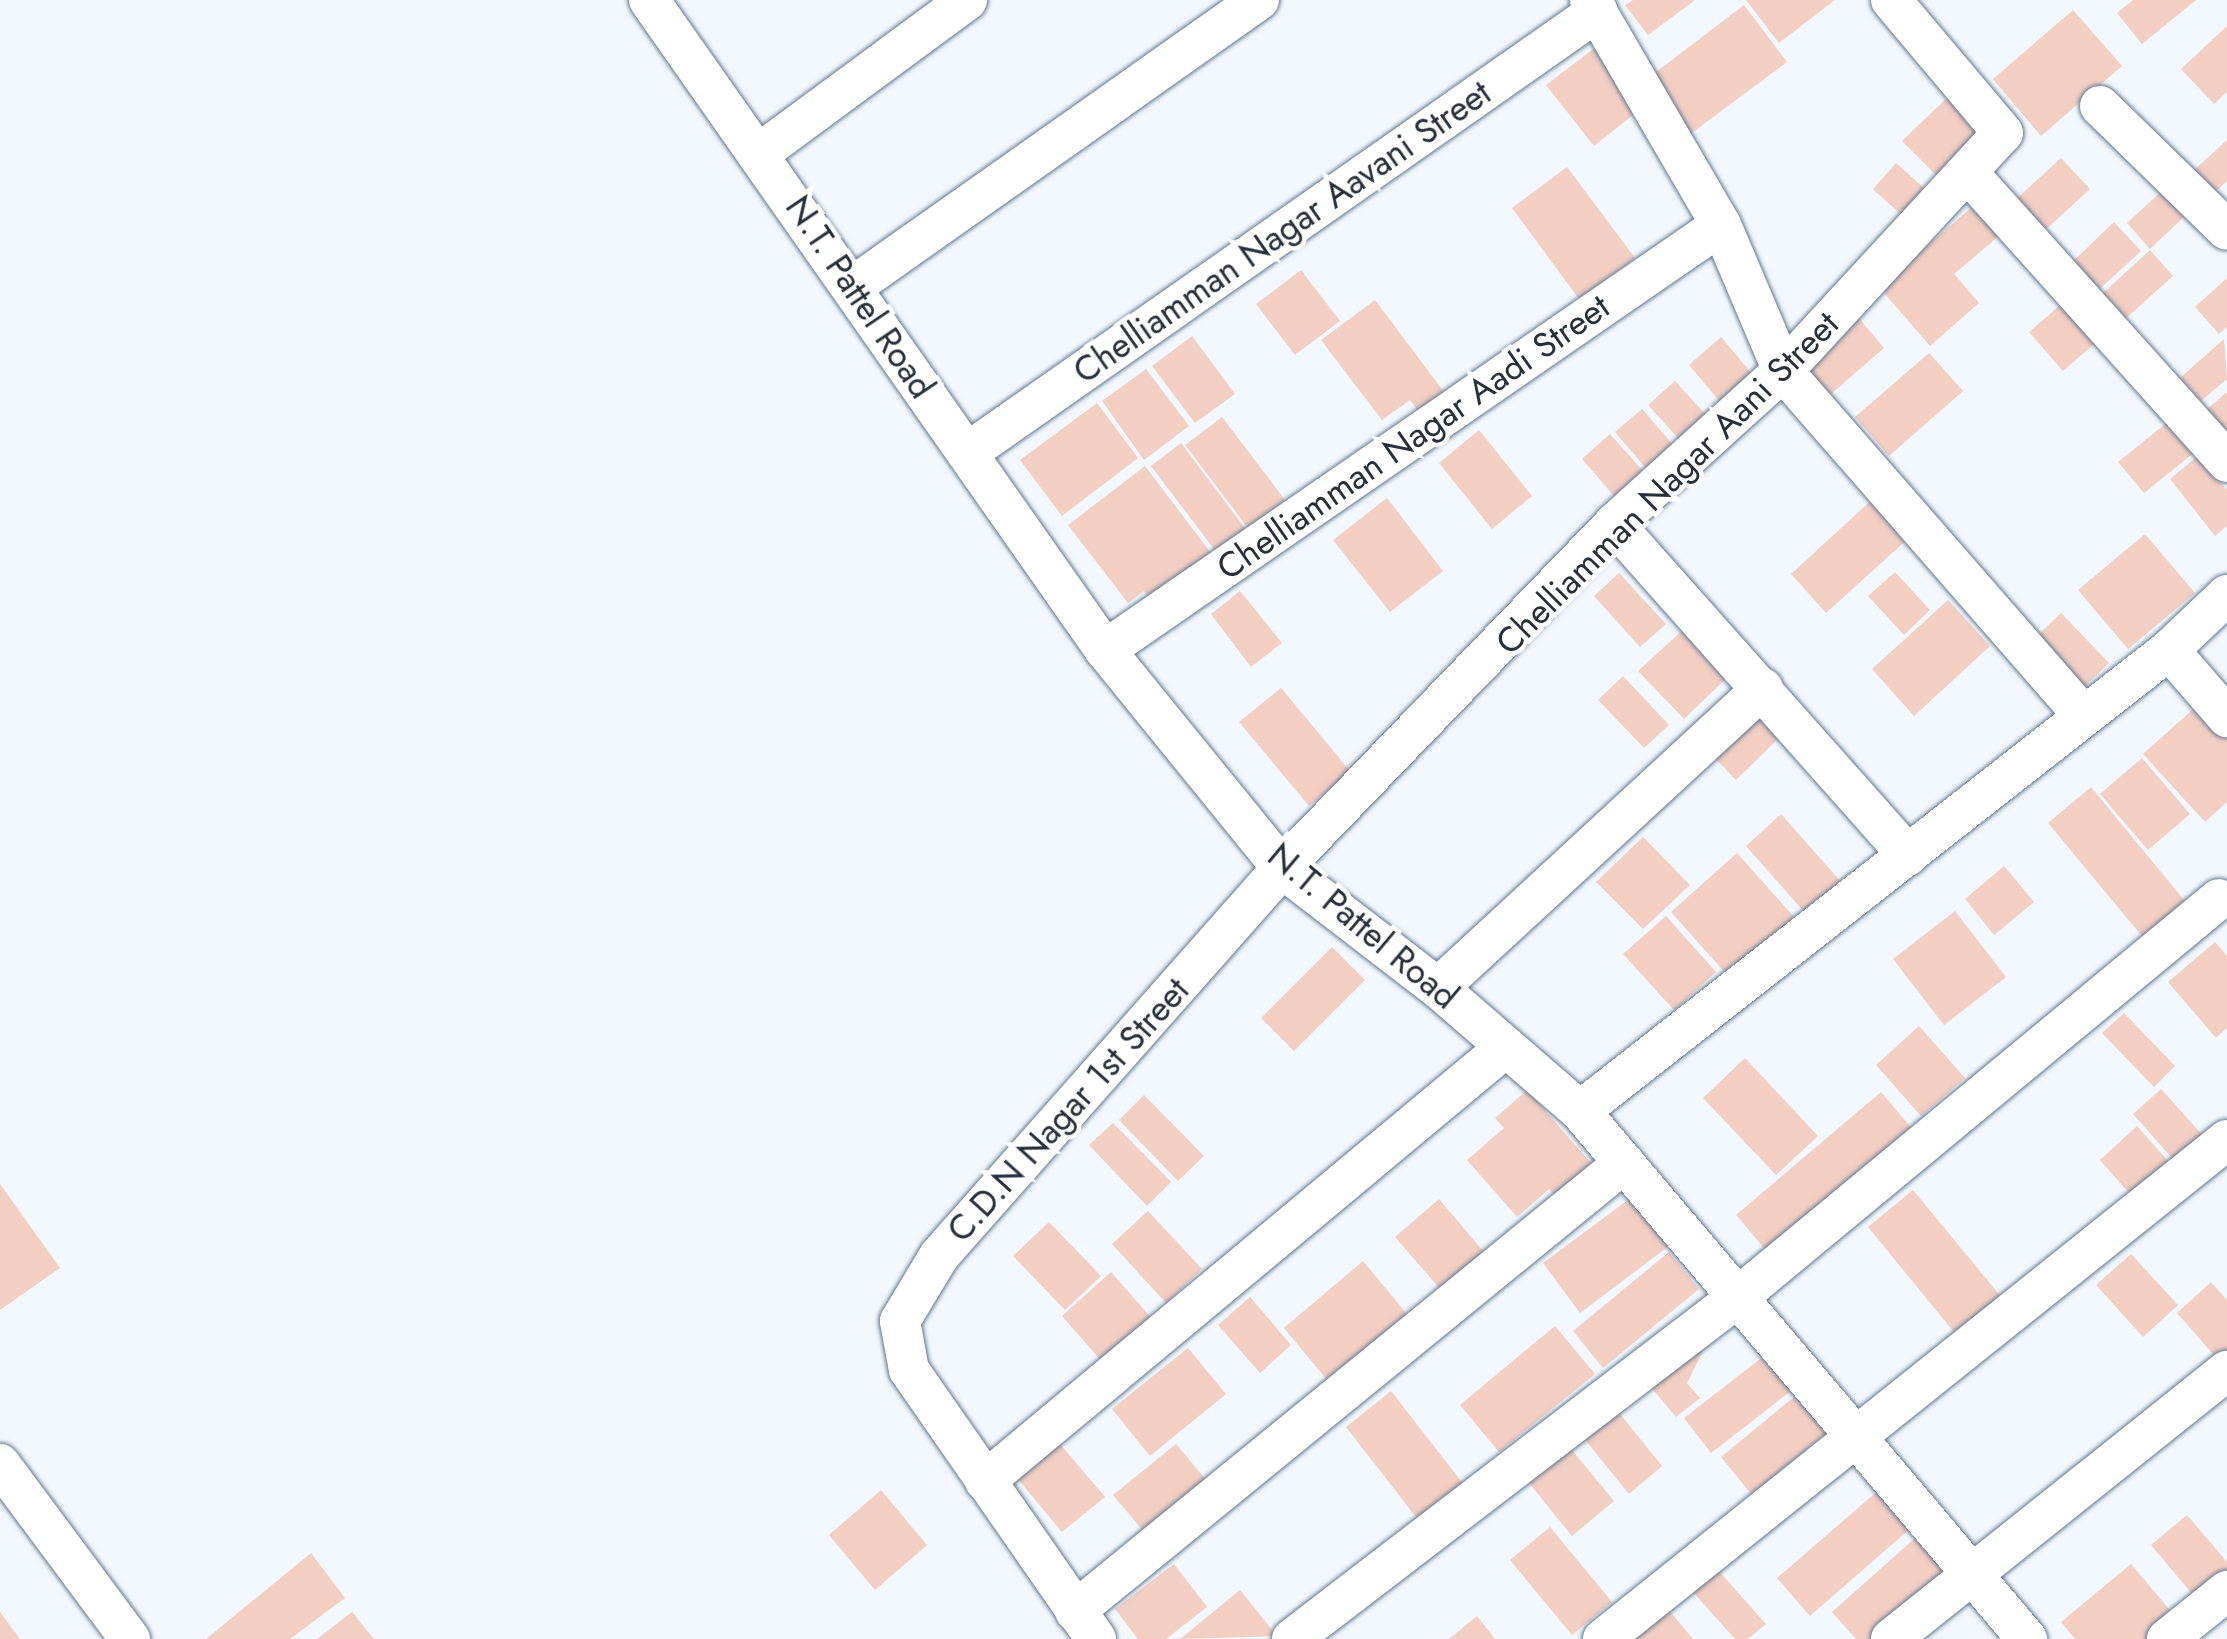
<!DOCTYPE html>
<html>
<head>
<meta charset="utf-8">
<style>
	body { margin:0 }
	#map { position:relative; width:2227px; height:1639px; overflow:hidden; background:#f2f8fd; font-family:Jost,sans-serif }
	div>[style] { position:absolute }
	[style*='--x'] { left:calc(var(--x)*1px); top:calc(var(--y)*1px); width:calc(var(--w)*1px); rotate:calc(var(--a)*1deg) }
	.building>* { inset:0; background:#f2cec3 }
	.roads { filter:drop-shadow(0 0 2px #60778d) drop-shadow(0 0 2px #60778d) }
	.minor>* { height:40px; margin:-20px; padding:0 20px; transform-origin:20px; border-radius:20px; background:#fff }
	span { translate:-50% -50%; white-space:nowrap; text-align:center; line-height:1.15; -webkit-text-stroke:9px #fff; paint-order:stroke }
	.street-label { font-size:35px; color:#263039 }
</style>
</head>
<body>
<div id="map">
	<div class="building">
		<i style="clip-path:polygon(1633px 0,1695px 0,1648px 35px,1625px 5px)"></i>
		<i style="clip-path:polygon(1746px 0,1835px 0,1779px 43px)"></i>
		<i style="clip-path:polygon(2133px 0,2196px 0,2142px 44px,2117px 13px)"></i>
		<i style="clip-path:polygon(1744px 5px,1787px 62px,1689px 135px,1647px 79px)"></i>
		<i style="clip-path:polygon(2073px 10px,2122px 66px,2041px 136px,1993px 79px)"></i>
		<i style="clip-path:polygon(2227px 26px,2227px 92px,2214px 104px,2181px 69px)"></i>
		<i style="clip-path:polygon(1596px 47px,1643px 107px,1594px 146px,1546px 85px)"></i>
		<i style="clip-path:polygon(1950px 95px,1987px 132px,1940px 179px,1902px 141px)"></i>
		<i style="clip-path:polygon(2227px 140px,2227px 181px,2212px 195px,2192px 172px)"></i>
		<i style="clip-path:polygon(2061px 158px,2090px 189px,2042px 233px,2013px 202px)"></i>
		<i style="clip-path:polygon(1896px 163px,1934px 197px,1910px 223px,1873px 189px)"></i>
		<i style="clip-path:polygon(1567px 167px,1635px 258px,1579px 299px,1512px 208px)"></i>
		<i style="clip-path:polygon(2165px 188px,2188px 213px,2150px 249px,2127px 223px)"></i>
		<i style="clip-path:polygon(1986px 195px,2012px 225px,1954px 274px,1979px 303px,1930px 346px,1879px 287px)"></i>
		<i style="clip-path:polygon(2114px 222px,2141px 251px,2092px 296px,2066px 268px)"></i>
		<i style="clip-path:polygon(2150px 250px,2173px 276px,2124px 320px,2101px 295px)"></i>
		<i style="clip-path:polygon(1301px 270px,1340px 321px,1295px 355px,1256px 304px)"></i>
		<i style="clip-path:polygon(2227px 278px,2227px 327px,2219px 334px,2195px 307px)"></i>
		<i style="clip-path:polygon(1375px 300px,1447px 396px,1421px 415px,1410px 400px,1382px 420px,1321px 340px)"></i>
		<i style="clip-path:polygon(2066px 300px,2099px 340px,2063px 371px,2029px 332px)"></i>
		<i style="clip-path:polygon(1858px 317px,1884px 348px,1824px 400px,1797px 369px)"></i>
		<i style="clip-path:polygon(1192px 336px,1235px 394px,1195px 423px,1152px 366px)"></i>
		<i style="clip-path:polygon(1721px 337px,1759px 382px,1726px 409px,1689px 365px)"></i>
		<i style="clip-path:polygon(2224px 339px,2227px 379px,2201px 401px,2180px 378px)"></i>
		<i style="clip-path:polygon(1929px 353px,1963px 391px,1889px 456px,1855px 417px)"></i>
		<i style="clip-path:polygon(1146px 369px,1189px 426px,1144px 460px,1102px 401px)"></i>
		<i style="clip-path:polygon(1675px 381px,1715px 425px,1688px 449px,1648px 405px)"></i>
		<i style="clip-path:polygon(2227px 392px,2227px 432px,2207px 409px)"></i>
		<i style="clip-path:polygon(1097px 403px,1138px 458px,1062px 516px,1020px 460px)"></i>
		<i style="clip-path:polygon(1642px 409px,1682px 455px,1655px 479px,1615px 432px)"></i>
		<i style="clip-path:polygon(1222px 417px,1285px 500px,1248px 528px,1185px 445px)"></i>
		<i style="clip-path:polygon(2169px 421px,2195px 452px,2144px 493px,2118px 462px)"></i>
		<i style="clip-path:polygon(1479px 430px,1532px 496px,1492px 529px,1439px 463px)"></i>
		<i style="clip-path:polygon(1610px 434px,1651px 480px,1622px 505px,1582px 459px)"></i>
		<i style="clip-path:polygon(1181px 443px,1247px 531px,1217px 553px,1151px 466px)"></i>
		<i style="clip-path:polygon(2199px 455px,2227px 490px,2227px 526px,2215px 536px,2170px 479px)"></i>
		<i style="clip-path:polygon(1145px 466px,1214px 557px,1150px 599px,1144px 591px,1128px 603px,1068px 525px)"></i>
		<i style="clip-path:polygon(1876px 496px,1912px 535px,1826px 613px,1791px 574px)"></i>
		<i style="clip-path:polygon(1387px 498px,1443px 571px,1390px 612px,1333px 540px)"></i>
		<i style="clip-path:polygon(2145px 534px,2195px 593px,2128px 649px,2078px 590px)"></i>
		<i style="clip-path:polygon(1895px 572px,1930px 610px,1904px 635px,1868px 596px)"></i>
		<i style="clip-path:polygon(1619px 573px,1666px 624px,1640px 647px,1594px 596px)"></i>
		<i style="clip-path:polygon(1240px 591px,1282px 643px,1251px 667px,1211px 614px)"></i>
		<i style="clip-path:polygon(1948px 600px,1990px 646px,1914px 716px,1872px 669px)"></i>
		<i style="clip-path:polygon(2061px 613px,2109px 663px,2080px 691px,2032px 641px)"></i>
		<i style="clip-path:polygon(1686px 627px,1731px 674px,1684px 719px,1638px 671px)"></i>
		<i style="clip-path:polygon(1623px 676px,1669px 725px,1644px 748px,1598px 700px)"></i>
		<i style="clip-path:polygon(1281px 688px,1350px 771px,1309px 806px,1239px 722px)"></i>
		<i style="clip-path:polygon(2200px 703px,2227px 734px,2227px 802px,2205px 822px,2143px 754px)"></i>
		<i style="clip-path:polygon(1756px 709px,1782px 735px,1736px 780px,1710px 753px)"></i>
		<i style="clip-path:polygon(2142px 758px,2190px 814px,2148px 850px,2100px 794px)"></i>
		<i style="clip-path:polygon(2091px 787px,2193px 911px,2151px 947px,2048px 823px)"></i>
		<i style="clip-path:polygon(1781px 814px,1849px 891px,1813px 922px,1746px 846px)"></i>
		<i style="clip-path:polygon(1643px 837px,1690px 885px,1643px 929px,1596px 882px)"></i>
		<i style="clip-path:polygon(1737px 853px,1802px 926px,1736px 985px,1671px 912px)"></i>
		<i style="clip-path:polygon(2004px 866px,2034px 902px,1994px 935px,1965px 899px)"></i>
		<i style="clip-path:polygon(1955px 911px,2006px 977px,1944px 1025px,1893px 959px)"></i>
		<i style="clip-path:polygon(1666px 916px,1716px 972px,1674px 1010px,1623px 954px)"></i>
		<i style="clip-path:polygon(2215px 942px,2227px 956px,2227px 1028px,2216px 1038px,2168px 982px)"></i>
		<i style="clip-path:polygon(1332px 947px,1365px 980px,1294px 1051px,1261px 1018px)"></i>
		<i style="clip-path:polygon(2124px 1013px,2175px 1066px,2154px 1087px,2102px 1033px)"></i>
		<i style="clip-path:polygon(1919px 1026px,1965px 1078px,1921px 1116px,1876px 1065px)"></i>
		<i style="clip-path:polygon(1745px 1058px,1818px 1136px,1776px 1175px,1703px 1098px)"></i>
		<i style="clip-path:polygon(2161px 1089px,2207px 1140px,2179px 1166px,2133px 1114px)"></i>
		<i style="clip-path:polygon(1527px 1090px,1597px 1170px,1560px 1201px,1549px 1189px,1517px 1217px,1467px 1160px,1504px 1128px,1495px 1118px)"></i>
		<i style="clip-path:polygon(1881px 1092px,1920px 1138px,1775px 1261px,1736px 1215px)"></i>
		<i style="clip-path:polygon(1144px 1095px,1204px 1156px,1178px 1181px,1119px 1120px)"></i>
		<i style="clip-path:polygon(1113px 1123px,1171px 1182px,1147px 1206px,1089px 1145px)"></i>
		<i style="clip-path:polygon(2137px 1126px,2175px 1169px,2137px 1202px,2100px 1160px)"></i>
		<i style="clip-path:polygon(0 1184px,60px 1268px,0 1310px)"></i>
		<i style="clip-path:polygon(1644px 1188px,1681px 1237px,1580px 1313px,1543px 1263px)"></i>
		<i style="clip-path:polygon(1913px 1190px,2012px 1310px,1967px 1348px,1868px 1227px)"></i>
		<i style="clip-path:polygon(1439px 1199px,1484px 1252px,1441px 1290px,1395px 1237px)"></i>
		<i style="clip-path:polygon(1148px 1211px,1202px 1269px,1166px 1303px,1112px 1244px)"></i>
		<i style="clip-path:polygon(1049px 1222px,1101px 1276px,1065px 1310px,1013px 1256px)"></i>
		<i style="clip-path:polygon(1669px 1252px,1699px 1289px,1603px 1368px,1573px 1331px)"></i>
		<i style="clip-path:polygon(2131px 1254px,2178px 1305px,2143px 1337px,2096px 1285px)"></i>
		<i style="clip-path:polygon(1363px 1261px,1412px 1320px,1332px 1386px,1284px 1328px)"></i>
		<i style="clip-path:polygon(1111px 1272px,1161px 1329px,1112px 1373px,1062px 1316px)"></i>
		<i style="clip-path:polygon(2211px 1282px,2227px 1300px,2227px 1370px,2177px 1313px)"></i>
		<i style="clip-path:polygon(1250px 1297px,1291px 1345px,1260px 1373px,1218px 1325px)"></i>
		<i style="clip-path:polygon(1555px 1326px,1595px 1374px,1499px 1452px,1460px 1405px)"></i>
		<i style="clip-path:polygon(1694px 1340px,1703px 1351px,1687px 1383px,1700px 1398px,1676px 1417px,1645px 1380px)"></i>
		<i style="clip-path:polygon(1188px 1348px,1226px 1394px,1150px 1456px,1112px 1409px)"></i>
		<i style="clip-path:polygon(1764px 1356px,1791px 1391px,1711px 1453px,1684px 1418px)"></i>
		<i style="clip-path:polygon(1391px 1391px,1464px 1485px,1419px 1521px,1346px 1427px)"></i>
		<i style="clip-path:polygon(1800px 1392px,1831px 1429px,1752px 1495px,1721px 1457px)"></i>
		<i style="clip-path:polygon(1616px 1409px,1662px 1466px,1629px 1494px,1582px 1436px)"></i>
		<i style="clip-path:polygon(1059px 1443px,1105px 1497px,1062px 1532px,1017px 1478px)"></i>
		<i style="clip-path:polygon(1176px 1444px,1212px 1487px,1149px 1538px,1113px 1495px)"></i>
		<i style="clip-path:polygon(1571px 1449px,1614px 1501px,1572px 1536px,1529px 1483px)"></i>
		<i style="clip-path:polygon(1880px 1489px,1912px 1527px,1810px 1616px,1777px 1578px)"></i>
		<i style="clip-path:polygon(881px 1490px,927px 1545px,875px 1590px,829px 1535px)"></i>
		<i style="clip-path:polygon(2187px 1515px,2227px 1562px,2227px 1577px,2198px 1601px,2151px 1545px)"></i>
		<i style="clip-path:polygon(1550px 1527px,1612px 1602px,1572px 1635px,1510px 1560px)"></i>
		<i style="clip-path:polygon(1923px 1531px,1959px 1572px,1884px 1639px,1856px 1639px,1832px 1612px)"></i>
		<i style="clip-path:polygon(311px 1553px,345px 1598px,290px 1639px,206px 1639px)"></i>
		<i style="clip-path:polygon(1174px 1564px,1207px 1607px,1166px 1639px,1138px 1639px,1115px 1609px)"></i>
		<i style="clip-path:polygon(2131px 1564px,2179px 1621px,2158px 1639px,2075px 1639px,2061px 1622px)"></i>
		<i style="clip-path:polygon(1717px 1569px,1766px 1624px,1748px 1639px,1735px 1639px,1692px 1591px)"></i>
		<i style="clip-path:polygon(1240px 1590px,1277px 1636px,1180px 1639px)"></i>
		<i style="clip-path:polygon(1662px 1602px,1693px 1639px,1624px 1639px)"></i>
		<i style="clip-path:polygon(0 1612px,20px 1639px,0 1639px)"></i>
		<i style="clip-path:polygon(352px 1612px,374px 1639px,317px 1639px)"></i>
		<i style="clip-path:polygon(1477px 1616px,1495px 1639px,1449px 1639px)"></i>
	</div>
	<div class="roads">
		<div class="minor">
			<i style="--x:649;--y:0;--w:794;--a:54.95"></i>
			<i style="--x:1105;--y:650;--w:281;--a:50.9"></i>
			<i style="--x:1282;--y:868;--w:197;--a:37.6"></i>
			<i style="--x:1438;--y:988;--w:188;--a:40.9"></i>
			<i style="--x:1580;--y:1111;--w:748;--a:-38.05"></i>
			<i style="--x:2169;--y:650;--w:80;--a:-43.5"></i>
			<i style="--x:1590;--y:0;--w:260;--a:59.8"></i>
			<i style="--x:1721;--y:225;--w:159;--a:67"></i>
			<i style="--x:1783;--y:371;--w:456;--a:48.9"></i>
			<i style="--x:2100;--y:106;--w:177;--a:44.3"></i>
			<i style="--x:761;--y:152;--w:256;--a:-36.4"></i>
			<i style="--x:1969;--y:174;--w:387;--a:48.1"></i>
			<i style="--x:852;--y:287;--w:498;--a:-35.2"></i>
			<i style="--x:967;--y:453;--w:770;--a:-35.01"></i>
			<i style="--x:1614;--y:524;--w:443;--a:48.4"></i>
			<i style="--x:1105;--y:650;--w:748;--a:-34.6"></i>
			<i style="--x:2169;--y:650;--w:89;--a:49.1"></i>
			<i style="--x:1438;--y:988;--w:442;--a:-42.7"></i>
			<i style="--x:1580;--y:1111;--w:692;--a:49.75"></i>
			<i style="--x:0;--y:1464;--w:218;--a:53.4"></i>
			<i style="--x:985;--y:1481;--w:678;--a:-39.79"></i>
			<i style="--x:1075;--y:1611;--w:709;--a:-39.22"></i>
			<i style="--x:1096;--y:1639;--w:328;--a:-124.8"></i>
			<i style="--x:909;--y:1370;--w:50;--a:-100.4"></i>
			<i style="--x:900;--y:1321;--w:76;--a:-59"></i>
			<i style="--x:939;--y:1256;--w:518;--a:-48.52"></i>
			<i style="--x:1282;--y:868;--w:478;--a:-46"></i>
			<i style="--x:1614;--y:524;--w:228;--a:-42.2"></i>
			<i style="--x:1783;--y:371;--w:324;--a:-47.3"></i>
			<i style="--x:2003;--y:133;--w:174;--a:-130.1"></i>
			<i style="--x:1292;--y:1639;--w:562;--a:-37.48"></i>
			<i style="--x:1738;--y:1297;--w:624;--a:-39.61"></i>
			<i style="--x:1603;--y:1639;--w:799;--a:-38.65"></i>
			<i style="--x:1891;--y:1639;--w:430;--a:-38.6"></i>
			<i style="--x:2167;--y:1639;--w:77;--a:-38.7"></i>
		</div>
	</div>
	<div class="street-label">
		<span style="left:1282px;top:232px;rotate:-35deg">Chelliamman Nagar Aavani Street</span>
		<span style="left:860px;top:297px;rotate:56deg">N.T. Pattel Road</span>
		<span style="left:1413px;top:437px;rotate:-35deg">Chelliamman Nagar Aadi Street</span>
		<span style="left:1667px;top:483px;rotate:-45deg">Chelliamman Nagar Aani Street</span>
		<span style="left:1363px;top:926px;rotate:40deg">N.T. Pattel Road</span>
		<span style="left:1068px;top:1110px;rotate:-48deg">C.D.N Nagar 1st Street</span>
	</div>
</div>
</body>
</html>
